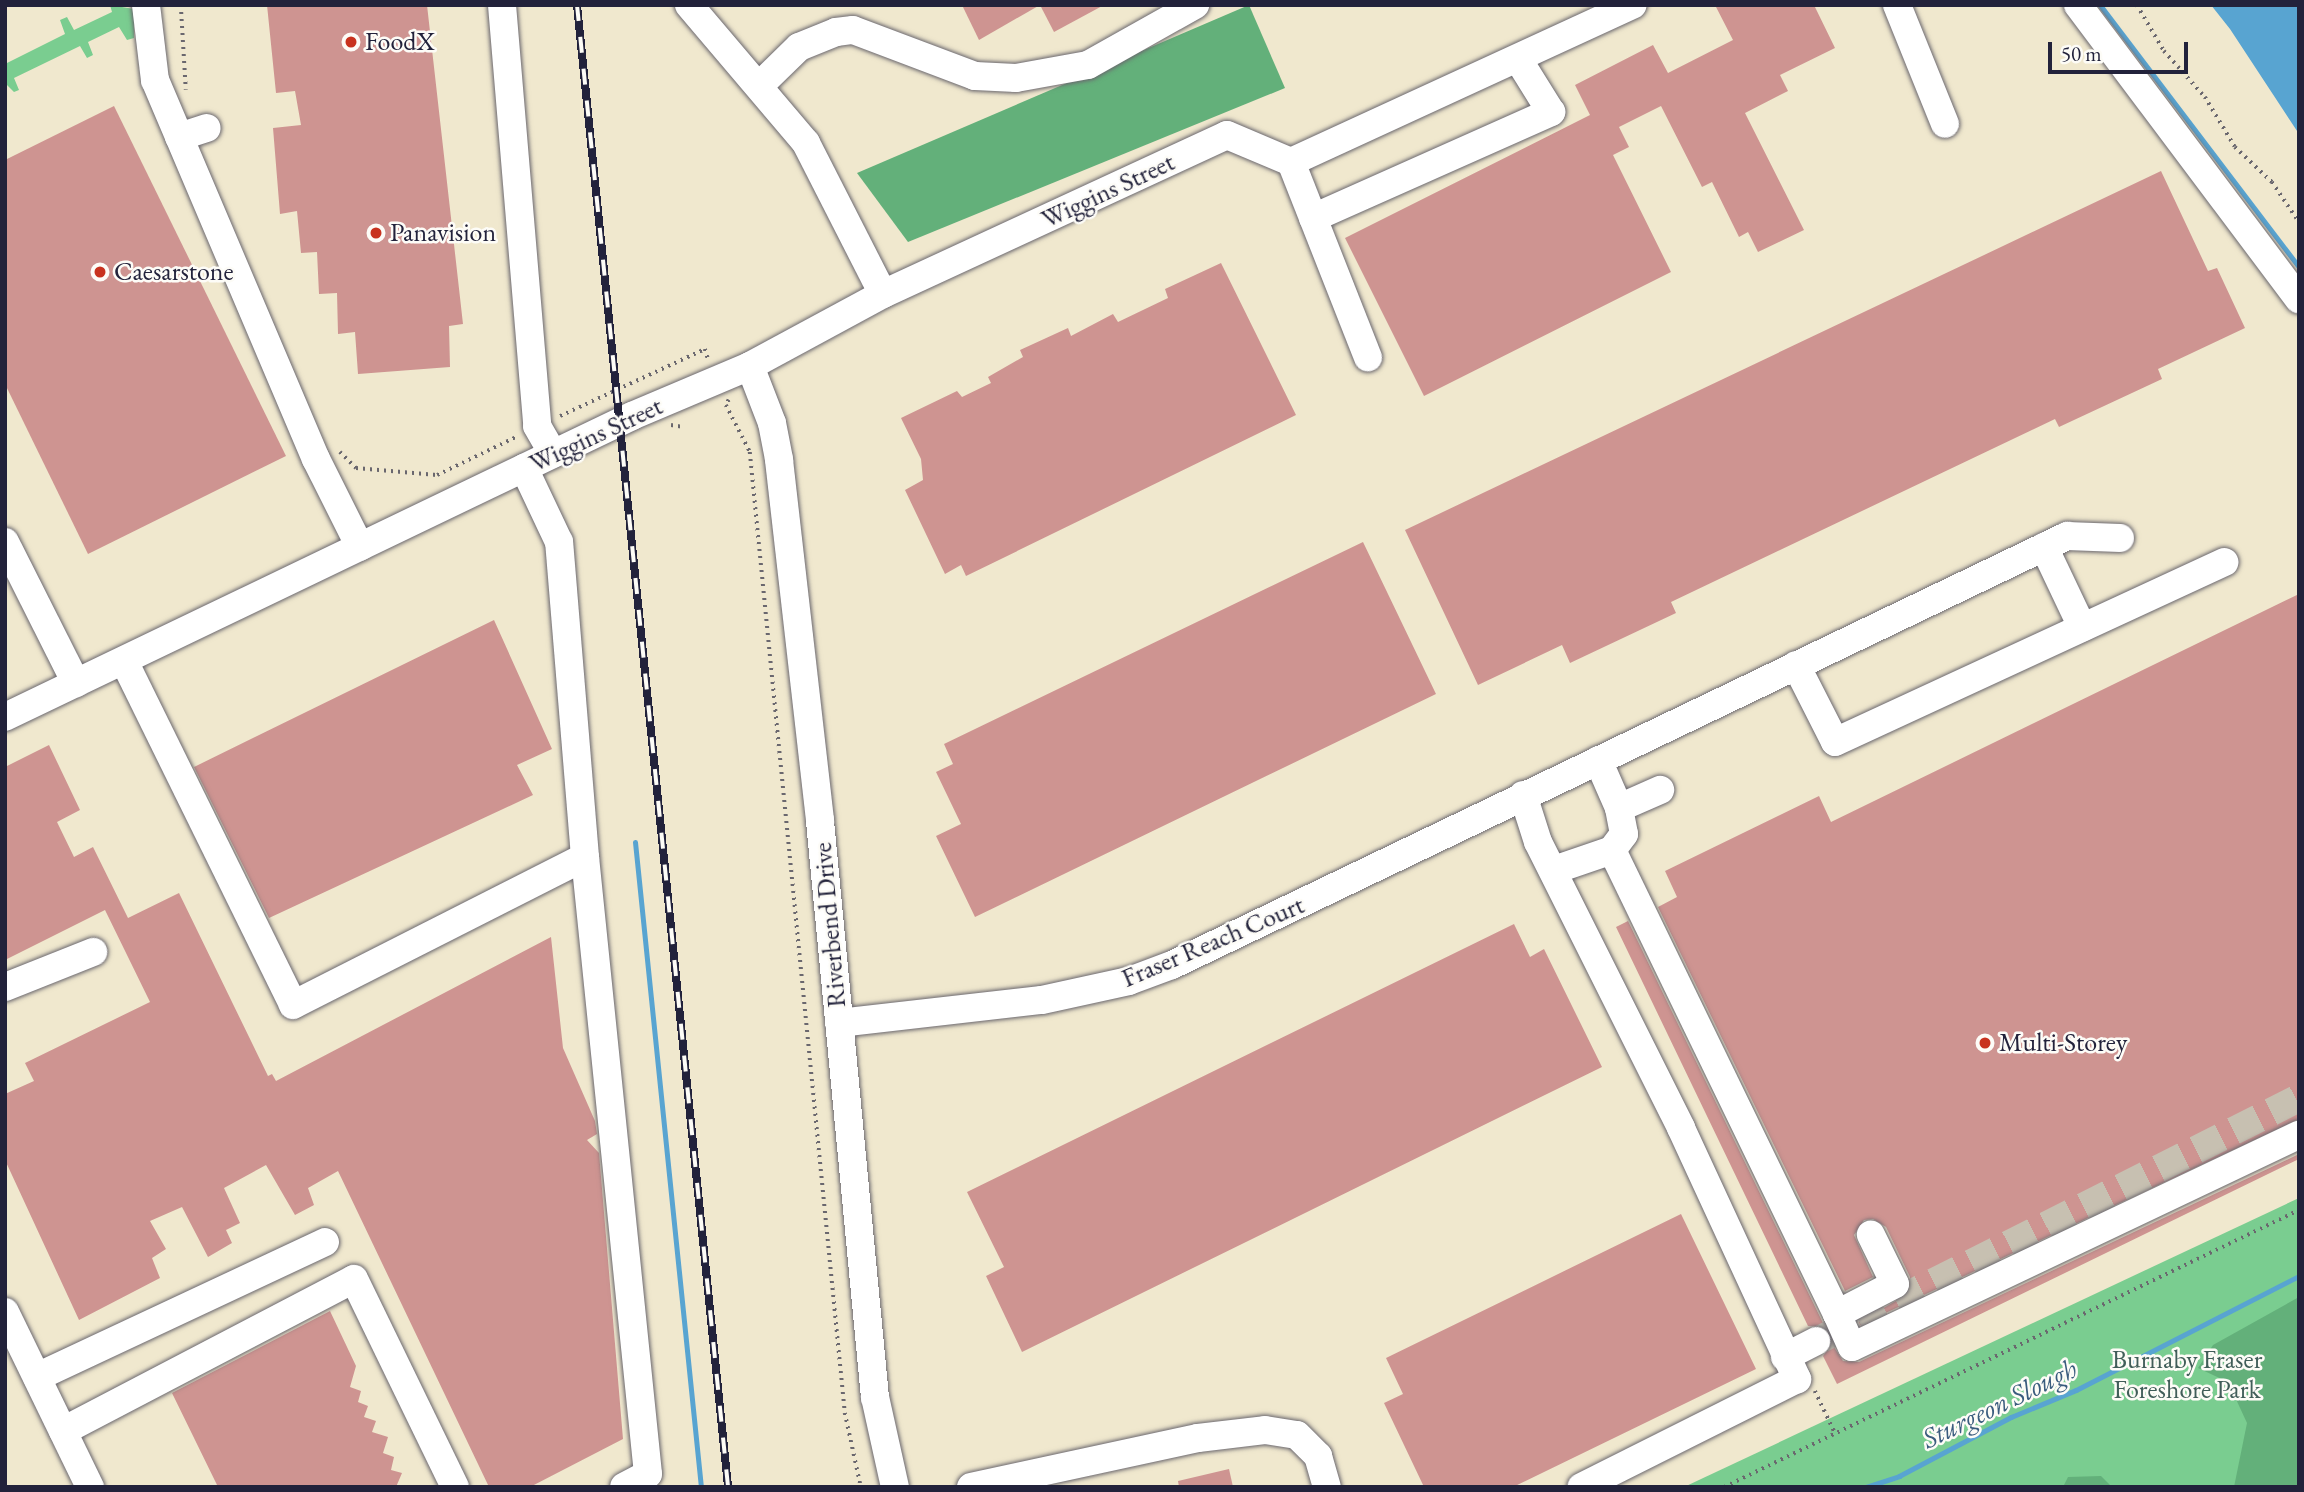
<!DOCTYPE html>
<html>
<head>
<meta charset="utf-8">
<style>
	body { margin:0 }
	#map { position:relative; width:2304px; height:1492px; overflow:hidden; background:#f0e8ce; font-family:"EB Garamond",serif }
	div>[style] { position:absolute }
	[style*='--x'] { left:calc(var(--x)*1px); top:calc(var(--y)*1px); width:calc(var(--w)*1px); rotate:calc(var(--a)*1deg) }
	.green>* { inset:0; background:#7acd90 }
	.forest>* { inset:0; background:#63b07a }
	.water>* { inset:0; background:#58a4d1 }
	.stream>* { height:5px; margin:-2.5px; padding:0 2.5px; transform-origin:2.5px; border-radius:2.5px; background:#58a4d1 }
	.building>* { inset:0; background:#ce9491 }
	.minor-tunnel>* { height:28px; margin-top:-14px; transform-origin:0; background:repeating-linear-gradient(90deg,#c7c0b1 0 28px,transparent 0 42px) }
	.path>* { height:3.5px; margin-top:-1.75px; transform-origin:0; background:repeating-linear-gradient(90deg,#6a676e 0 2px,transparent 0 7px) }
	.roads { filter:drop-shadow(0 0 2px #6a676e) drop-shadow(0 0 2px #6a676e) }
	.minor>* { height:28px; margin:-14px; padding:0 14px; transform-origin:14px; border-radius:14px; background:#fff }
	.rail>* { height:8px; margin-top:-4px; transform-origin:0; background:repeating-linear-gradient(90deg,#fdfcf7 0 16px,#22223b 0 32px); box-sizing:border-box; border-block:2px solid #22223b }
	.dots>* { width:19px; height:19px; translate:-50% -50%; box-sizing:border-box; border:4px solid #fdfcf7; border-radius:50% }
	span { translate:-50% -50%; white-space:nowrap; text-align:center; line-height:1.15; -webkit-text-stroke:5px #fdfcf7; paint-order:stroke }
	.poi-label { font-size:26px; color:#22223b }
	.left { translate:0 -50%; text-align:left }
	.street-label { font-size:26px; color:#22223b }
	.park-label { font-size:26px; color:#415e59 }
	.water-label { font-size:28px; color:#3a5c7e; font-style:italic }
	.frame { position:absolute; inset:0; border:7px solid #22223b; pointer-events:none }
	.scale { position:absolute; left:2048px; top:42px; width:140px; height:32px; box-sizing:border-box; border:4px solid #22223b; border-top:0; padding-left:9px; font-size:21px; line-height:24px; white-space:nowrap; color:#22223b; -webkit-text-stroke:5px #fdfcf7; paint-order:stroke }
</style>
</head>
<body>
<div id="map">
	<div class="green">
		<i style="clip-path:polygon(110px 5px,134px 9px,134px 38px,127px 40px,119px 27px,88px 42px,93px 55px,87px 58px,80px 46px,14px 78px,19px 90px,14px 92px,5px 83px,5px 60px,7px 63px,65px 34px,60px 20px,67px 17px,74px 30px,112px 12px)"></i>
		<i style="clip-path:polygon(2299px 1198px,2299px 1487px,1684px 1487px)"></i>
	</div>
	<div class="forest">
		<i style="clip-path:polygon(1249px 5px,1285px 88px,908px 242px,857px 173px)"></i>
		<i style="clip-path:polygon(2299px 1297px,2299px 1487px,2234px 1487px,2247px 1423px,2228px 1382px,2198px 1368px,2213px 1345px)"></i>
		<i style="clip-path:polygon(2101px 1476px,2112px 1487px,2063px 1487px,2068px 1477px)"></i>
	</div>
	<div class="water">
		<i style="clip-path:polygon(2211px 5px,2299px 5px,2299px 134px,2230px 29px)"></i>
	</div>
	<div class="stream">
		<i style="--x:2100;--y:5;--w:329;--a:52.8"></i>
		<i style="--x:635;--y:842;--w:648;--a:84.16"></i>
		<i style="--x:1866;--y:1487;--w:35;--a:-18"></i>
		<i style="--x:1899;--y:1476;--w:127;--a:-27.8"></i>
		<i style="--x:2011;--y:1417;--w:70;--a:-22.6"></i>
		<i style="--x:2076;--y:1390;--w:250;--a:-27.1"></i>
	</div>
	<div class="building">
		<i style="clip-path:polygon(267px 5px,427px 5px,463px 324px,449px 326px,450px 367px,358px 374px,355px 332px,338px 334px,337px 293px,319px 294px,317px 252px,301px 253px,297px 211px,280px 214px,273px 128px,301px 125px,295px 91px,276px 93px)"></i>
		<i style="clip-path:polygon(962px 5px,1040px 5px,979px 40px)"></i>
		<i style="clip-path:polygon(1040px 5px,1104px 5px,1054px 32px)"></i>
		<i style="clip-path:polygon(1715px 5px,1814px 5px,1835px 48px,1780px 75px,1788px 91px,1745px 113px,1804px 230px,1758px 252px,1748px 232px,1739px 237px,1712px 182px,1702px 187px,1661px 106px,1619px 127px,1629px 147px,1613px 155px,1671px 272px,1424px 396px,1345px 238px,1590px 115px,1575px 85px,1653px 45px,1668px 73px,1733px 40px)"></i>
		<i style="clip-path:polygon(114px 106px,286px 456px,88px 554px,5px 384px,5px 160px)"></i>
		<i style="clip-path:polygon(2161px 171px,2208px 271px,2217px 268px,2245px 328px,2158px 369px,2162px 379px,2059px 427px,2055px 419px,1671px 602px,1676px 613px,1570px 663px,1562px 645px,1478px 685px,1405px 530px)"></i>
		<i style="clip-path:polygon(1221px 263px,1296px 415px,966px 576px,961px 565px,945px 574px,905px 490px,923px 480px,921px 459px,901px 418px,957px 391px,962px 397px,991px 383px,988px 377px,1023px 357px,1020px 350px,1068px 328px,1071px 336px,1113px 314px,1118px 322px,1168px 298px,1165px 289px)"></i>
		<i style="clip-path:polygon(1363px 542px,1436px 694px,975px 917px,936px 836px,961px 824px,936px 772px,953px 764px,944px 744px)"></i>
		<i style="clip-path:polygon(2299px 594px,2299px 1119px,1860px 1325px,1859px 1322px,1908px 1294px,1910px 1277px,1886px 1227px,1873px 1219px,1864px 1220px,1854px 1235px,1873px 1277px,1845px 1291px,1658px 907px,1677px 897px,1665px 871px,1819px 796px,1831px 822px)"></i>
		<i style="clip-path:polygon(494px 620px,552px 749px,517px 765px,533px 795px,269px 918px,194px 767px)"></i>
		<i style="clip-path:polygon(49px 745px,80px 810px,57px 822px,74px 857px,93px 847px,128px 918px,179px 893px,268px 1076px,272px 1074px,276px 1081px,551px 937px,563px 1048px,595px 1121px,597px 1134px,587px 1140px,599px 1153px,623px 1439px,530px 1487px,489px 1487px,338px 1171px,308px 1188px,314px 1205px,295px 1215px,266px 1165px,224px 1188px,240px 1223px,226px 1230px,232px 1243px,208px 1257px,182px 1207px,150px 1221px,166px 1249px,152px 1258px,160px 1278px,79px 1320px,5px 1160px,5px 1094px,34px 1081px,25px 1063px,150px 1002px,105px 910px,5px 960px,5px 767px)"></i>
		<i style="clip-path:polygon(1628px 921px,1822px 1321px,1825px 1327px,1808px 1326px,1616px 927px)"></i>
		<i style="clip-path:polygon(1514px 924px,1530px 957px,1544px 949px,1602px 1067px,1022px 1352px,986px 1276px,1004px 1267px,967px 1192px)"></i>
		<i style="clip-path:polygon(2299px 1154px,2299px 1159px,1837px 1384px,1823px 1356px,1832px 1344px,1843px 1361px,1859px 1362px)"></i>
		<i style="clip-path:polygon(1681px 1214px,1756px 1369px,1513px 1487px,1424px 1487px,1384px 1403px,1403px 1394px,1386px 1358px)"></i>
		<i style="clip-path:polygon(330px 1311px,356px 1366px,350px 1387px,361px 1391px,358px 1402px,368px 1406px,364px 1417px,376px 1421px,372px 1432px,388px 1437px,383px 1453px,394px 1457px,391px 1470px,402px 1473px,396px 1487px,218px 1487px,172px 1393px)"></i>
		<i style="clip-path:polygon(1229px 1469px,1233px 1487px,1179px 1487px,1178px 1481px)"></i>
	</div>
	<div class="minor-tunnel">
		<i style="--x:1821;--y:1339;--w:535;--a:-26.76"></i>
	</div>
	<div class="path">
		<i style="--x:181;--y:5;--w:85;--a:86.6"></i>
		<i style="--x:2137;--y:5;--w:53;--a:59.6"></i>
		<i style="--x:2164;--y:51;--w:62;--a:48.3"></i>
		<i style="--x:2205;--y:97;--w:58;--a:59"></i>
		<i style="--x:2235;--y:147;--w:51;--a:43.4"></i>
		<i style="--x:2272;--y:182;--w:48;--a:56"></i>
		<i style="--x:729;--y:400;--w:6;--a:121"></i>
		<i style="--x:726;--y:405;--w:53;--a:62.9"></i>
		<i style="--x:750;--y:452;--w:966;--a:84.35"></i>
		<i style="--x:845;--y:1413;--w:76;--a:77.8"></i>
		<i style="--x:560;--y:416;--w:160;--a:-24.8"></i>
		<i style="--x:705;--y:349;--w:10;--a:73"></i>
		<i style="--x:671;--y:425;--w:12;--a:9"></i>
		<i style="--x:340;--y:452;--w:23;--a:45"></i>
		<i style="--x:356;--y:468;--w:81;--a:4.9"></i>
		<i style="--x:437;--y:475;--w:90;--a:-25.7"></i>
		<i style="--x:1815;--y:1391;--w:47;--a:64.5"></i>
		<i style="--x:1724;--y:1487;--w:638;--a:-25.72"></i>
	</div>
	<div class="roads">
		<div class="minor">
			<i style="--x:146;--y:5;--w:76;--a:83.2"></i>
			<i style="--x:155;--y:80;--w:412;--a:67"></i>
			<i style="--x:316;--y:459;--w:98;--a:63.4"></i>
			<i style="--x:502;--y:5;--w:422;--a:85.2"></i>
			<i style="--x:537;--y:426;--w:32;--a:60"></i>
			<i style="--x:689;--y:5;--w:181;--a:49.7"></i>
			<i style="--x:806;--y:143;--w:169;--a:63"></i>
			<i style="--x:1897;--y:5;--w:128;--a:68"></i>
			<i style="--x:2078;--y:5;--w:368;--a:53.1"></i>
			<i style="--x:759;--y:86;--w:56;--a:-44.3"></i>
			<i style="--x:799;--y:47;--w:40;--a:-22"></i>
			<i style="--x:836;--y:32;--w:17;--a:-7"></i>
			<i style="--x:853;--y:30;--w:130;--a:20.7"></i>
			<i style="--x:975;--y:76;--w:41;--a:2.8"></i>
			<i style="--x:1016;--y:78;--w:73;--a:-10.2"></i>
			<i style="--x:1088;--y:65;--w:123;--a:-29.3"></i>
			<i style="--x:179;--y:137;--w:29;--a:-18"></i>
			<i style="--x:1291;--y:162;--w:376;--a:-24.7"></i>
			<i style="--x:1313;--y:218;--w:261;--a:-24"></i>
			<i style="--x:1551;--y:112;--w:62;--a:-121.9"></i>
			<i style="--x:750;--y:366;--w:61;--a:68.9"></i>
			<i style="--x:772;--y:423;--w:38;--a:79"></i>
			<i style="--x:779;--y:460;--w:363;--a:83.5"></i>
			<i style="--x:820;--y:821;--w:579;--a:84.55"></i>
			<i style="--x:875;--y:1397;--w:92;--a:77.5"></i>
			<i style="--x:5;--y:542;--w:158;--a:63.3"></i>
			<i style="--x:2044;--y:547;--w:89;--a:64.6"></i>
			<i style="--x:124;--y:661;--w:383;--a:63.8"></i>
			<i style="--x:293;--y:1005;--w:327;--a:-26.9"></i>
			<i style="--x:585;--y:857;--w:316;--a:-94.7"></i>
			<i style="--x:559;--y:542;--w:82;--a:-115.3"></i>
			<i style="--x:1796;--y:665;--w:86;--a:63.1"></i>
			<i style="--x:1835;--y:742;--w:429;--a:-24.8"></i>
			<i style="--x:5;--y:717;--w:696;--a:-25.64"></i>
			<i style="--x:632;--y:416;--w:128;--a:-23"></i>
			<i style="--x:750;--y:366;--w:151;--a:-28.4"></i>
			<i style="--x:883;--y:294;--w:379;--a:-24.8"></i>
			<i style="--x:1227;--y:135;--w:69;--a:22.9"></i>
			<i style="--x:1291;--y:162;--w:210;--a:68.5"></i>
			<i style="--x:1523;--y:795;--w:49;--a:72.3"></i>
			<i style="--x:1538;--y:842;--w:320;--a:63.4"></i>
			<i style="--x:1681;--y:1128;--w:277;--a:65.2"></i>
			<i style="--x:1797;--y:1379;--w:241;--a:153.4"></i>
			<i style="--x:1619;--y:808;--w:45;--a:-23.7"></i>
			<i style="--x:1612;--y:850;--w:516;--a:64.13"></i>
			<i style="--x:1837;--y:1314;--w:65;--a:-27.3"></i>
			<i style="--x:1895;--y:1284;--w:55;--a:-116.1"></i>
			<i style="--x:585;--y:857;--w:620;--a:84.17"></i>
			<i style="--x:648;--y:1474;--w:27;--a:152"></i>
			<i style="--x:1554;--y:870;--w:61;--a:-19"></i>
			<i style="--x:1612;--y:850;--w:20;--a:-53"></i>
			<i style="--x:1624;--y:834;--w:26;--a:-101"></i>
			<i style="--x:1619;--y:808;--w:52;--a:-113.6"></i>
			<i style="--x:5;--y:987;--w:95;--a:-21.7"></i>
			<i style="--x:839;--y:1023;--w:204;--a:-6.5"></i>
			<i style="--x:1042;--y:1000;--w:89;--a:-12.3"></i>
			<i style="--x:1129;--y:981;--w:46;--a:-20.4"></i>
			<i style="--x:1172;--y:965;--w:993;--a:-25.61"></i>
			<i style="--x:2067;--y:536;--w:53;--a:2.2"></i>
			<i style="--x:5;--y:1312;--w:195;--a:64.1"></i>
			<i style="--x:1837;--y:1314;--w:36;--a:66"></i>
			<i style="--x:1852;--y:1347;--w:495;--a:-25.4"></i>
			<i style="--x:1785;--y:1357;--w:35;--a:-27"></i>
			<i style="--x:37;--y:1377;--w:318;--a:-25.1"></i>
			<i style="--x:63;--y:1431;--w:328;--a:-27.6"></i>
			<i style="--x:354;--y:1279;--w:231;--a:64.1"></i>
			<i style="--x:971;--y:1487;--w:232;--a:-12.2"></i>
			<i style="--x:1198;--y:1438;--w:67;--a:-6.8"></i>
			<i style="--x:1265;--y:1430;--w:32;--a:9"></i>
			<i style="--x:1297;--y:1435;--w:30;--a:45"></i>
			<i style="--x:1318;--y:1456;--w:32;--a:74"></i>
		</div>
	</div>
	<div class="rail">
		<i style="--x:577;--y:5;--w:1490;--a:84.18"></i>
	</div>
	<div class="dots">
		<i style="left:351px;top:42px;background:#c8321e"></i>
		<i style="left:376px;top:233px;background:#c8321e"></i>
		<i style="left:100px;top:272px;background:#c8321e"></i>
		<i style="left:1985px;top:1043px;background:#c8321e"></i>
	</div>
	<div class="poi-label">
		<span class="left" style="left:365px;top:42px">FoodX</span>
		<span class="left" style="left:390px;top:233px">Panavision</span>
		<span class="left" style="left:114px;top:272px">Caesarstone</span>
		<span class="left" style="left:1999px;top:1043px">Multi-Storey</span>
	</div>
	<div class="street-label">
		<span style="left:1108px;top:191px;rotate:-25deg">Wiggins Street</span>
		<span style="left:596px;top:435px;rotate:-25deg">Wiggins Street</span>
		<span style="left:830px;top:925px;rotate:-95deg">Riverbend Drive</span>
		<span style="left:1213px;top:942px;rotate:-23deg">Fraser Reach Court</span>
	</div>
	<div class="park-label">
		<span style="left:2187px;top:1375px">Burnaby Fraser<br>Foreshore Park</span>
	</div>
	<div class="water-label">
		<span style="left:1999px;top:1403px;rotate:-26deg">Sturgeon Slough</span>
	</div>
	<div class="frame"></div>
	<div class="scale">50 m</div>
</div>
</body>
</html>
